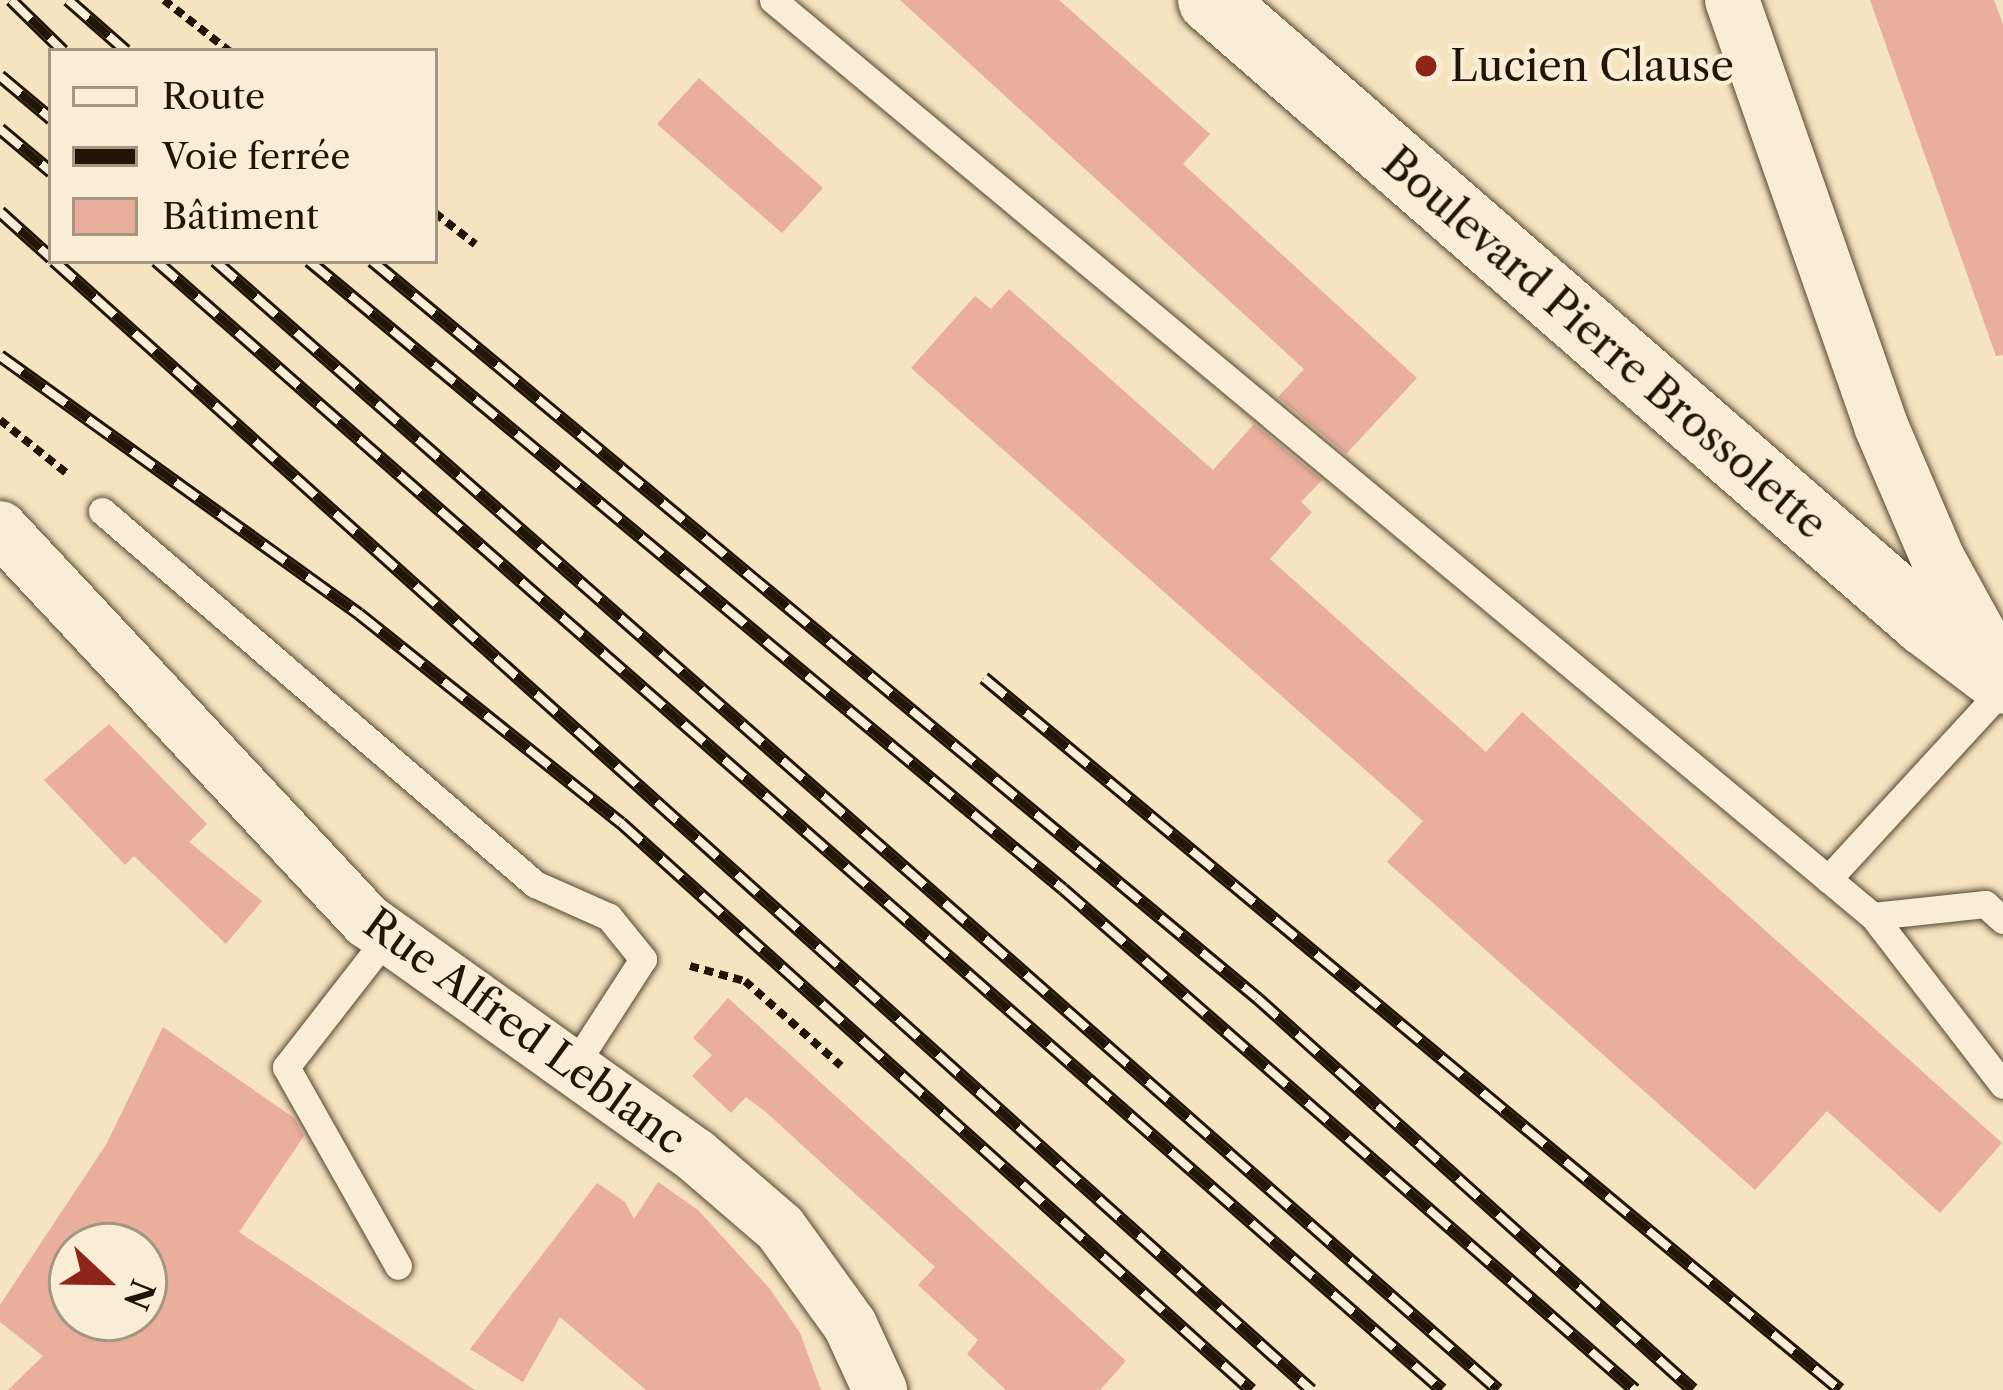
<!DOCTYPE html>
<html>
<head>
<meta charset="utf-8">
<style>
	body { margin:0 }
	#map { position:relative; width:2003px; height:1390px; overflow:hidden; background:#f6e3c0; font-family:"Libre Caslon Text",serif }
	div>[style] { position:absolute }
	[style*='--x'] { left:calc(var(--x)*1px); top:calc(var(--y)*1px); width:calc(var(--w)*1px); rotate:calc(var(--a)*1deg) }
	.building>* { inset:0; background:#e9ae9c }
	.path>* { height:8px; margin-top:-4px; transform-origin:0; background:repeating-linear-gradient(90deg,#221505 0 9px,transparent 0 15px) }
	.roads { filter:drop-shadow(0 0 3px #574834) drop-shadow(0 0 3px #574834) }
	.service>* { height:27px; margin:-13.5px; padding:0 13.5px; transform-origin:13.5px; border-radius:13.5px; background:#f9edd6 }
	.minor>* { height:54px; margin:-27px; padding:0 27px; transform-origin:27px; border-radius:27px; background:#f9edd6 }
	.secondary>* { height:66px; margin:-33px; padding:0 33px; transform-origin:33px; border-radius:33px; background:#f9edd6 }
	.rail>* { height:14px; margin-top:-7px; transform-origin:0; background:repeating-linear-gradient(90deg,#f9edd6 0 27px,#221505 0 54px); box-sizing:border-box; border-block:3px solid #221505 }
	.dots>* { width:33px; height:33px; translate:-50% -50%; box-sizing:border-box; border:6px solid #f9edd6; border-radius:50% }
	span { translate:-50% -50%; white-space:nowrap; text-align:center; line-height:1.15; -webkit-text-stroke:9px #f9edd6; paint-order:stroke }
	.poi-label { font-size:42px; color:#221505 }
	.left { translate:0 -50%; text-align:left }
	.street-label { font-size:42px; color:#221505 }
	.legend { position:absolute; left:48px; top:48px; width:390px; height:216px; box-sizing:border-box; background:#f9edd6; border:3px solid #a39782; margin:0; padding:15px 21px; list-style:none; font-size:36px; color:#221505 }
	.legend li { display:flex; align-items:center; gap:24px; height:60px }
	.legend b { width:60px; border:3px solid #a39782 }
	.north { position:absolute; left:48px; top:1222px; width:120px; height:120px; box-sizing:border-box; background:#f9edd6; border:3px solid #a39782; border-radius:50%; rotate:112deg; font-size:33px; font-weight:700; line-height:48px; text-align:center; color:#221505 }
	.north::after { content:''; display:block; margin:auto; width:42px; height:54px; background:#8f2418; clip-path:polygon(50% 0,100% 100%,50% 72%,0 100%) }
</style>
</head>
<body>
<div id="map">
	<div class="building">
		<i style="clip-path:polygon(900px 0,1059px 0,1210px 134px,1183px 164px,1417px 378px,1346px 454px,1278px 397px,1304px 369px)"></i>
		<i style="clip-path:polygon(1870px 0,1994px 0,2003px 24px,2003px 355px,1996px 356px)"></i>
		<i style="clip-path:polygon(699px 78px,823px 188px,782px 233px,657px 124px)"></i>
		<i style="clip-path:polygon(1009px 289px,1213px 470px,1254px 424px,1322px 480px,1301px 502px,1312px 512px,1270px 559px,1486px 752px,1522px 712px,2002px 1143px,1940px 1213px,1827px 1111px,1755px 1190px,1387px 862px,1423px 821px,911px 368px,975px 296px,991px 309px)"></i>
		<i style="clip-path:polygon(109px 724px,207px 824px,189px 842px,262px 901px,226px 944px,134px 856px,125px 865px,44px 780px)"></i>
		<i style="clip-path:polygon(728px 998px,1126px 1361px,1100px 1390px,1006px 1390px,967px 1354px,978px 1340px,918px 1285px,935px 1267px,766px 1112px,746px 1097px,731px 1113px,692px 1076px,712px 1055px,693px 1038px)"></i>
		<i style="clip-path:polygon(evenodd,163px 1027px,294px 1118px,304px 1136px,239px 1232px,475px 1390px,8px 1390px,43px 1356px,0 1322px,0 1305px,107px 1143px,163px 1027px,72px 1246px,144px 1246px,144px 1318px,72px 1318px,72px 1246px)"></i>
		<i style="clip-path:polygon(658px 1182px,698px 1210px,770px 1289px,800px 1333px,821px 1390px,646px 1390px,560px 1317px,523px 1382px,470px 1349px,597px 1183px,625px 1202px,634px 1219px)"></i>
	</div>
	<div class="path">
		<i style="--x:164;--y:0;--w:83;--a:38.1"></i>
		<i style="--x:435;--y:213;--w:51;--a:37.8"></i>
		<i style="--x:0;--y:420;--w:88;--a:38.6"></i>
		<i style="--x:690;--y:966;--w:57;--a:15.3"></i>
		<i style="--x:745;--y:981;--w:128;--a:41.5"></i>
	</div>
	<div class="roads">
		<div class="service">
			<i style="--x:773;--y:0;--w:1431;--a:39.79"></i>
			<i style="--x:1873;--y:916;--w:213;--a:52.4"></i>
			<i style="--x:102;--y:511;--w:572;--a:40.74"></i>
			<i style="--x:535;--y:884;--w:81;--a:24"></i>
			<i style="--x:609;--y:917;--w:54;--a:51"></i>
			<i style="--x:643;--y:959;--w:129;--a:122.9"></i>
			<i style="--x:1828;--y:879;--w:258;--a:-47.4"></i>
			<i style="--x:1873;--y:916;--w:113;--a:-6.1"></i>
			<i style="--x:1985;--y:904;--w:24;--a:42"></i>
			<i style="--x:388;--y:936;--w:166;--a:127.9"></i>
			<i style="--x:286;--y:1067;--w:228;--a:60.6"></i>
		</div>
		<div class="minor">
			<i style="--x:1732;--y:0;--w:451;--a:70.7"></i>
			<i style="--x:1881;--y:426;--w:145;--a:66.8"></i>
			<i style="--x:1938;--y:559;--w:132;--a:61.1"></i>
			<i style="--x:0;--y:528;--w:538;--a:46.96"></i>
			<i style="--x:367;--y:921;--w:402;--a:35.5"></i>
			<i style="--x:694;--y:1154;--w:113;--a:40.7"></i>
			<i style="--x:780;--y:1228;--w:120;--a:54.2"></i>
			<i style="--x:850;--y:1325;--w:72;--a:65.2"></i>
		</div>
		<div class="secondary">
			<i style="--x:1211;--y:0;--w:948;--a:41.07"></i>
			<i style="--x:1926;--y:623;--w:96;--a:37"></i>
		</div>
	</div>
	<div class="rail">
		<i style="--x:11;--y:0;--w:73;--a:44.4"></i>
		<i style="--x:68;--y:0;--w:77;--a:41.3"></i>
		<i style="--x:0;--y:76;--w:67;--a:40.1"></i>
		<i style="--x:0;--y:129;--w:67;--a:40.1"></i>
		<i style="--x:0;--y:212;--w:69;--a:42"></i>
		<i style="--x:54;--y:261;--w:1690;--a:41.93"></i>
		<i style="--x:156;--y:261;--w:1711;--a:41.28"></i>
		<i style="--x:215;--y:261;--w:1709;--a:41.35"></i>
		<i style="--x:309;--y:261;--w:981;--a:39.79"></i>
		<i style="--x:1063;--y:889;--w:760;--a:41.21"></i>
		<i style="--x:372;--y:261;--w:1152;--a:39.79"></i>
		<i style="--x:1257;--y:998;--w:586;--a:41.96"></i>
		<i style="--x:0;--y:356;--w:442;--a:35.7"></i>
		<i style="--x:359;--y:614;--w:335;--a:38.6"></i>
		<i style="--x:621;--y:823;--w:848;--a:41.99"></i>
		<i style="--x:984;--y:678;--w:1113;--a:39.75"></i>
	</div>
	<div class="dots">
		<i style="left:1426px;top:66px;background:#8f2418"></i>
	</div>
	<div class="poi-label">
		<span class="left" style="left:1450px;top:66px">Lucien Clause</span>
	</div>
	<div class="street-label">
		<span style="left:1605px;top:343px;rotate:41deg">Boulevard Pierre Brossolette</span>
		<span style="left:525px;top:1031px;rotate:36deg">Rue Alfred Leblanc</span>
	</div>
	<ul class="legend">
	<li><b style="height:15px;background:#f9edd6"></b>Route</li>
	<li><b style="height:15px;background:#221505"></b>Voie ferrée</li>
	<li><b style="height:33px;background:#e9ae9c"></b>Bâtiment</li>
	</ul>
	<div class="north">N</div>
</div>
</body>
</html>
